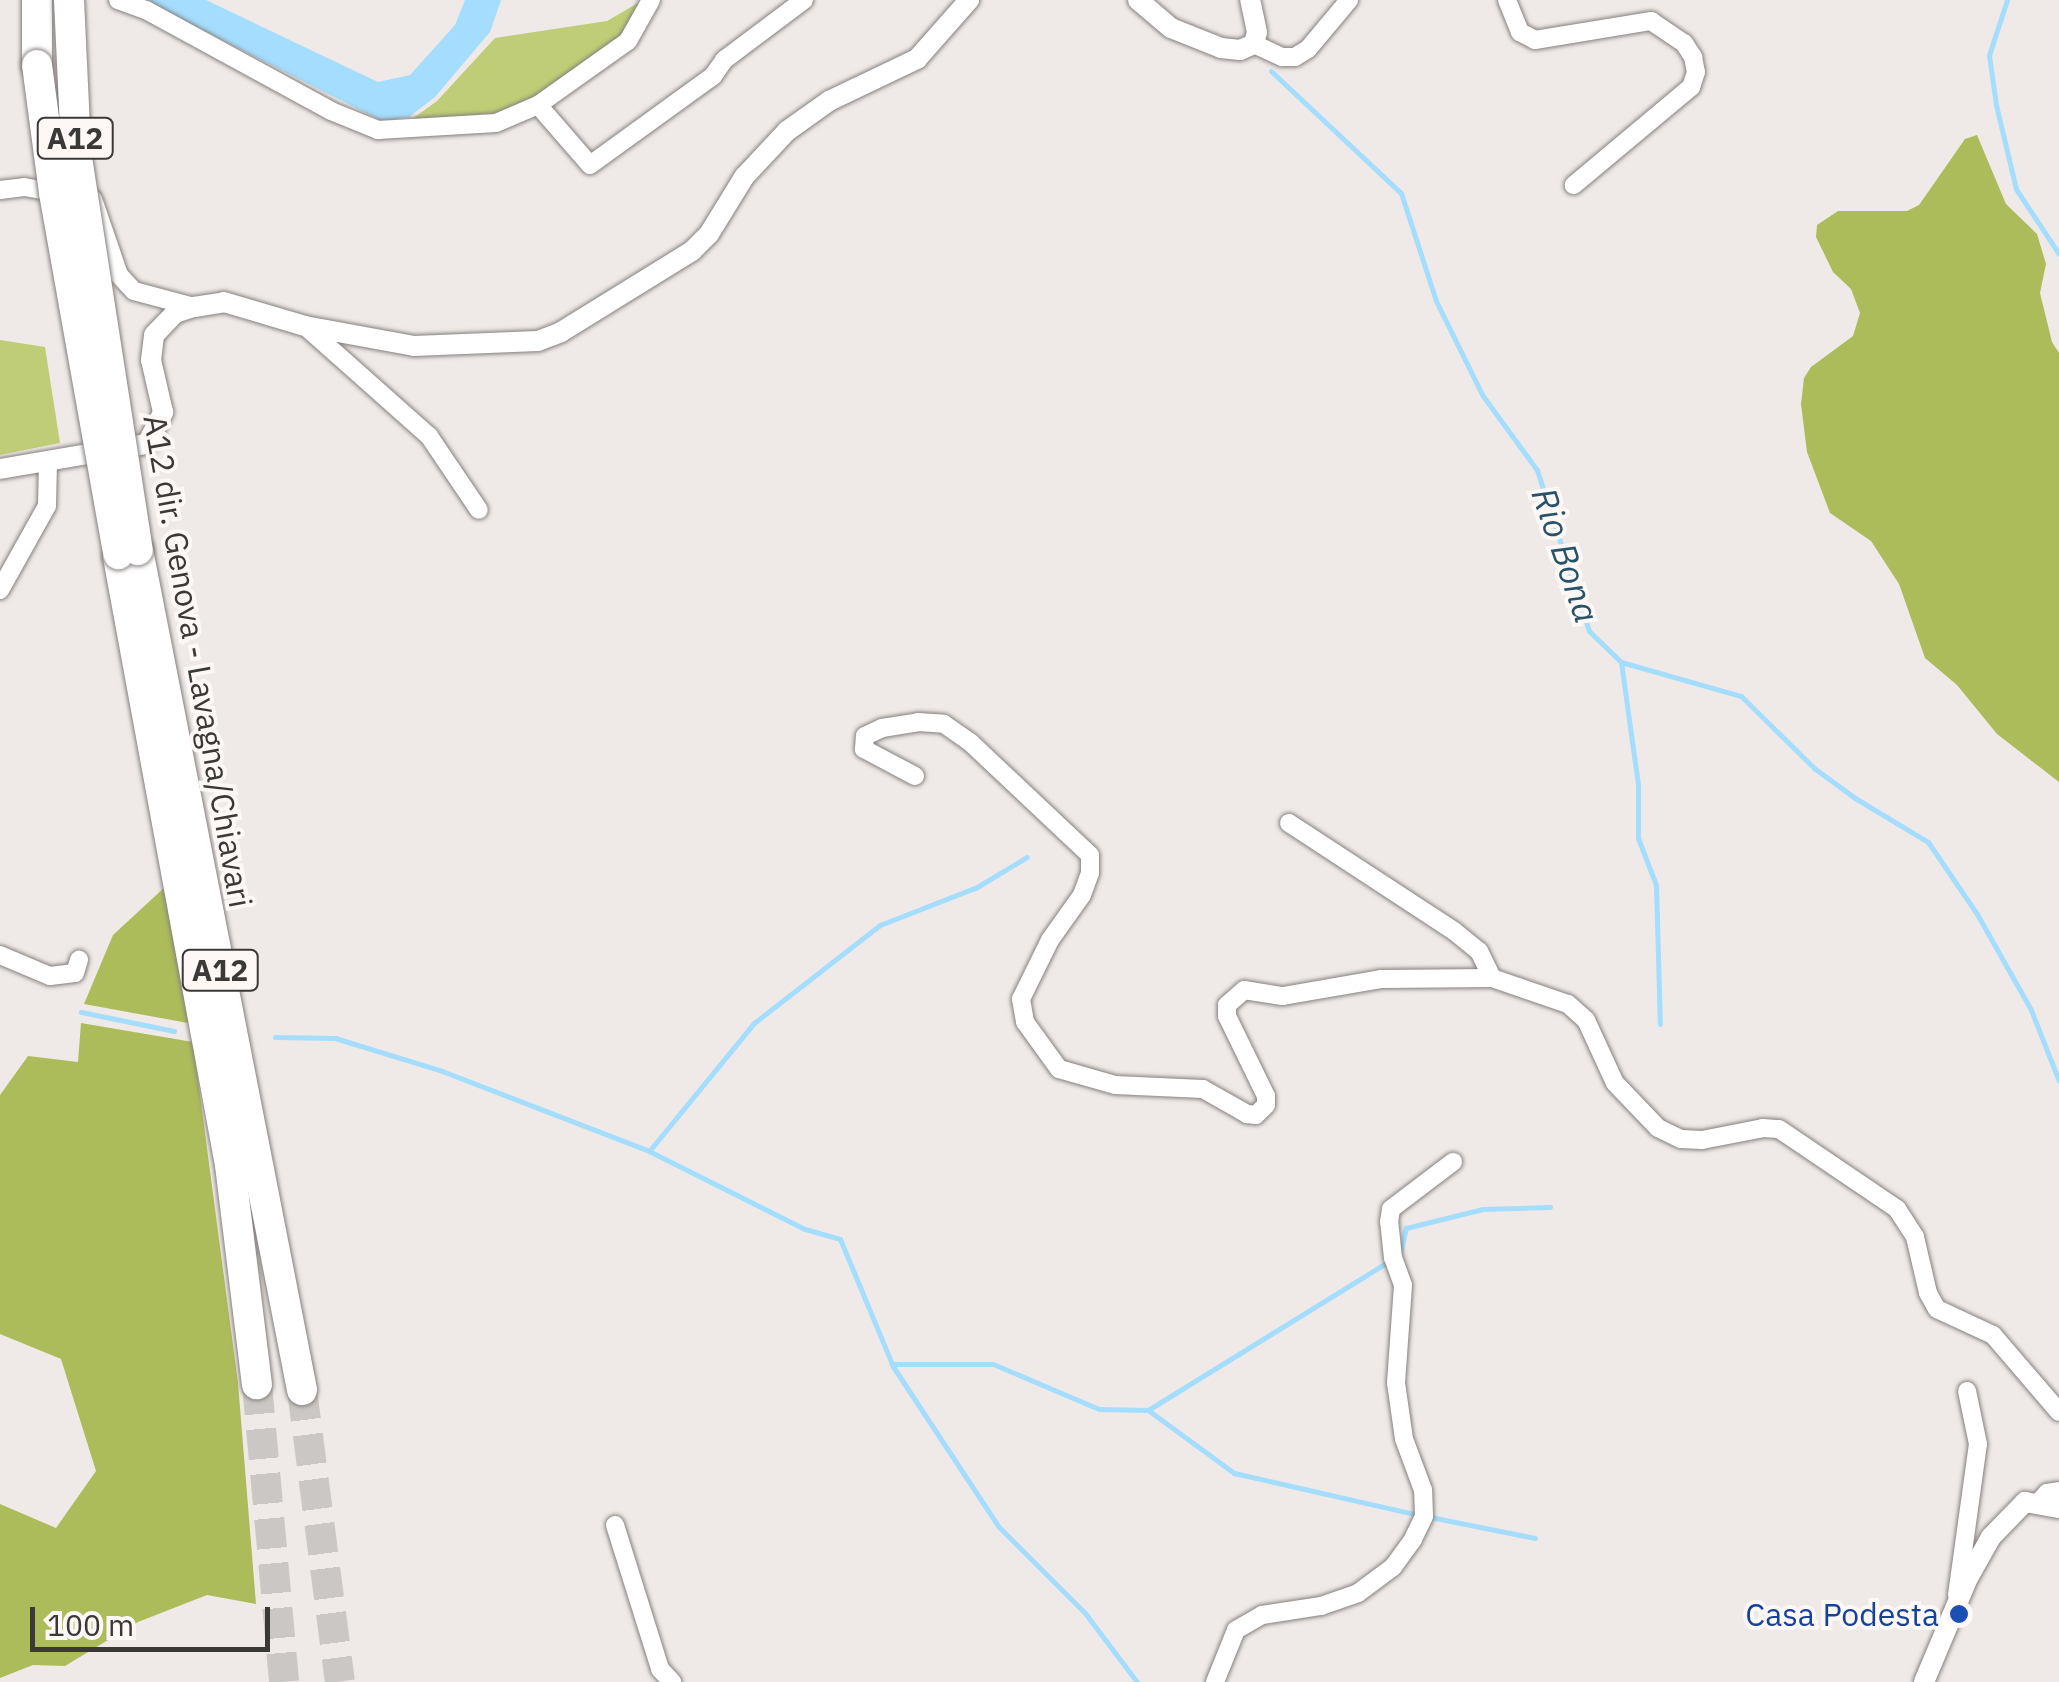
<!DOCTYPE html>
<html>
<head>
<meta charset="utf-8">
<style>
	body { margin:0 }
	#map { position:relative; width:2059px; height:1682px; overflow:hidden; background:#efeae8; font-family:"IBM Plex Sans",sans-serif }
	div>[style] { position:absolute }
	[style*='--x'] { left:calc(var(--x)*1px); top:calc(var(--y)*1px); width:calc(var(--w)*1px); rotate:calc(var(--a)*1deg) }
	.green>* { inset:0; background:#bfce76 }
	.forest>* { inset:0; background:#adbc5a }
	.water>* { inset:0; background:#a4ddfe }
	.stream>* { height:5px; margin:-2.5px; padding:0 2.5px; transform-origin:2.5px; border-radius:2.5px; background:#a4ddfe }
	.motorway-tunnel>* { height:30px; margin-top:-15px; transform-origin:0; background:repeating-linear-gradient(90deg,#cbc7c5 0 30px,transparent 0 45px) }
	.roads { filter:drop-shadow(0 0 2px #85807e) drop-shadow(0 0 2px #85807e) }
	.minor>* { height:18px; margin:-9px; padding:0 9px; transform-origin:9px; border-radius:9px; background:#fff }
	.tertiary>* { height:20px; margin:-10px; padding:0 10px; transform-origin:10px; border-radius:10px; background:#fff }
	.motorway>* { height:30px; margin:-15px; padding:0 15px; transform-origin:15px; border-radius:15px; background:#fff }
	.bridges { filter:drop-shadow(0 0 2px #85807e) drop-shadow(0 0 2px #85807e) }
	.motorway-bridge>* { height:30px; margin:-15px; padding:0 15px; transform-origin:15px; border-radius:15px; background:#fff }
	.dots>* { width:28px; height:28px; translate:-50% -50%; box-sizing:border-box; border:5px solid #fdf7f5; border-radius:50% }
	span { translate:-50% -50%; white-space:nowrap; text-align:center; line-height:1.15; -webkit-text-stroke:8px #fdf7f5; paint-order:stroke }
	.shield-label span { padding:2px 8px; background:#fdf7f5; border:2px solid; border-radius:8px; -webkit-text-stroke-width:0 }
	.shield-label { font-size:30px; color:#3b3938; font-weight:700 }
	.street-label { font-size:32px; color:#3b3938 }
	.transit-label { font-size:32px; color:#164399 }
	.right { translate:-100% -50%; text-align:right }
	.water-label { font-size:35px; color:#27536a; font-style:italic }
	.scale { position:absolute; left:30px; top:1607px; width:240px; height:45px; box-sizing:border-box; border:5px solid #3b3938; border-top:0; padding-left:12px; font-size:30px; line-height:35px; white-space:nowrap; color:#3b3938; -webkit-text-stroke:8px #fdf7f5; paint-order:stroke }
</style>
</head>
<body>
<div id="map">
	<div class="green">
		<i style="clip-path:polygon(643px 0,625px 36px,520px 107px,500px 115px,411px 120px,437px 101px,495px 38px,607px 21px)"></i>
		<i style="clip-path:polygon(0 340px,45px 347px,60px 443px,0 455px)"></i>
	</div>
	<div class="forest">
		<i style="clip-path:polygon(1977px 135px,2006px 204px,2037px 234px,2046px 264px,2040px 293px,2052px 342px,2059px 353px,2059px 782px,1997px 734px,1957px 685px,1925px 658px,1899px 584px,1871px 541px,1830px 513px,1807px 452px,1801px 404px,1804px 378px,1811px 367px,1853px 336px,1860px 313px,1851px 289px,1833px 272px,1816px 237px,1817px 225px,1838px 211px,1907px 211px,1919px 205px,1965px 139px)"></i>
		<i style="clip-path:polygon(165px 887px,188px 1023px,84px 1004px,113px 935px)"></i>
		<i style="clip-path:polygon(81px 1023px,193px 1042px,238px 1383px,256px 1604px,207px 1595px,138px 1622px,65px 1666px,33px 1665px,0 1678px,0 1504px,56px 1528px,96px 1471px,61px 1359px,0 1334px,0 1095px,28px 1056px,78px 1062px)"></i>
	</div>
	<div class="water">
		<i style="clip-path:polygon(143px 0,206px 0,378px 82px,410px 75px,455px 25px,465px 0,501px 0,490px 32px,435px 97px,409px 117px,382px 121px)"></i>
	</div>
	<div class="stream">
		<i style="--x:2007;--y:0;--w:58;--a:108.1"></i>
		<i style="--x:1989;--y:55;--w:50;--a:82"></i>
		<i style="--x:1996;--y:105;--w:86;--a:76.6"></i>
		<i style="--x:2016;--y:189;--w:78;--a:56.5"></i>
		<i style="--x:1271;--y:71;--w:178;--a:43.2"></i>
		<i style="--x:1401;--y:193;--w:114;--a:72"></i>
		<i style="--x:1436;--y:301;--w:106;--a:63.7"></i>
		<i style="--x:1483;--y:396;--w:92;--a:53.9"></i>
		<i style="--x:1537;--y:470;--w:169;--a:72.1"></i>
		<i style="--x:1589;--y:631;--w:45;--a:44.1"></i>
		<i style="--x:1621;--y:662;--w:125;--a:15.8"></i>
		<i style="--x:1741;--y:696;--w:103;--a:44.6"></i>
		<i style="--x:1814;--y:768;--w:51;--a:36.2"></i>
		<i style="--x:1855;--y:798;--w:85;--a:31.1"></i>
		<i style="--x:1928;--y:842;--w:87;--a:55.8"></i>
		<i style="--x:1977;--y:914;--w:110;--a:60.6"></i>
		<i style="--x:2031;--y:1010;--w:76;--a:68.5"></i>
		<i style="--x:1621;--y:662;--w:124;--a:82.1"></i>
		<i style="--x:1638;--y:785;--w:53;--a:90"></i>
		<i style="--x:1638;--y:838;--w:50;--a:69"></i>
		<i style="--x:1656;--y:885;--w:139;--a:88.4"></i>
		<i style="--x:81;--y:1012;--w:95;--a:11.5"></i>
		<i style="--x:275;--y:1037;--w:60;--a:1"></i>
		<i style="--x:335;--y:1038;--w:112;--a:17.1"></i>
		<i style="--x:442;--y:1071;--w:222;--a:21.1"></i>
		<i style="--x:649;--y:1151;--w:174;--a:26.6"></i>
		<i style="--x:805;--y:1229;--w:36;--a:16"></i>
		<i style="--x:840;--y:1239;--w:135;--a:67.4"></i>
		<i style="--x:892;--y:1364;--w:101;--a:0"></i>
		<i style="--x:993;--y:1364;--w:115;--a:23"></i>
		<i style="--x:1099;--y:1409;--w:49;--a:1.2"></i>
		<i style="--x:1148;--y:1410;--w:282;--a:-31.7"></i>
		<i style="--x:650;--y:1150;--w:164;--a:-50.7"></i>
		<i style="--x:754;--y:1023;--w:160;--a:-37.9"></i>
		<i style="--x:880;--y:925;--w:104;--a:-21.4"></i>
		<i style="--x:977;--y:887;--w:58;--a:-31"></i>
		<i style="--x:1400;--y:1253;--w:26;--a:-77"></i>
		<i style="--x:1406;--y:1228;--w:79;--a:-13.9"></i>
		<i style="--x:1483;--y:1209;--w:67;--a:-1.7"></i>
		<i style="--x:892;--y:1365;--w:194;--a:56.6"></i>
		<i style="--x:999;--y:1527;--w:122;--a:45"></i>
		<i style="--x:1085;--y:1613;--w:86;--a:53"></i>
		<i style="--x:1148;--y:1410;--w:107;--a:36.2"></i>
		<i style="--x:1234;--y:1473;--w:190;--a:12.8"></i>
		<i style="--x:1430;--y:1517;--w:107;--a:11.3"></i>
	</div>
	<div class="motorway-tunnel">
		<i style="--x:257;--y:1384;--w:299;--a:84.8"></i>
		<i style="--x:302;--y:1390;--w:294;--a:82.6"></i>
	</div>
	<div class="roads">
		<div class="minor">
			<i style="--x:118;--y:0;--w:30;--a:20"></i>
			<i style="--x:146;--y:10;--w:211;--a:28.6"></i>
			<i style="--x:331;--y:111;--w:51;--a:22"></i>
			<i style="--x:378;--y:130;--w:118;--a:-3.4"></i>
			<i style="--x:496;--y:123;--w:46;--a:-23.2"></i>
			<i style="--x:538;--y:105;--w:79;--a:49.1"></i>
			<i style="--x:590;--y:165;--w:152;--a:-35.9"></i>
			<i style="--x:713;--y:76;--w:19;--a:-55"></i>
			<i style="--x:724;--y:60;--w:100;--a:-36.9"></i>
			<i style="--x:1507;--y:0;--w:35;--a:68"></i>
			<i style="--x:1520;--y:32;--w:17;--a:28"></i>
			<i style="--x:1535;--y:40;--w:118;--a:-9.3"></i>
			<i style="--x:1651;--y:21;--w:40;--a:34"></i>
			<i style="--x:1684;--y:43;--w:17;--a:57"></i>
			<i style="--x:1693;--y:57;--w:15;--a:79"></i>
			<i style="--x:1696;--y:72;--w:16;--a:108"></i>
			<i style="--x:1691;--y:87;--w:153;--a:140.1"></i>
			<i style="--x:1254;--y:44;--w:31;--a:25"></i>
			<i style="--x:1282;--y:57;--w:13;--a:0"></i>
			<i style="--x:1295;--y:57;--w:15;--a:-32"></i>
			<i style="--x:1308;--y:49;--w:64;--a:-50.1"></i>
			<i style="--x:538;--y:105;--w:110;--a:-35.4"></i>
			<i style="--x:628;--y:41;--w:47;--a:-60.7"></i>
			<i style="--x:0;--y:190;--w:24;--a:-7"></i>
			<i style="--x:24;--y:187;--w:36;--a:10"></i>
			<i style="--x:93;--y:199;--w:80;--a:71.1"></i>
			<i style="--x:119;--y:275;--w:22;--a:47"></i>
			<i style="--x:134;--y:291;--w:62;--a:14.9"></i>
			<i style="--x:305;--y:326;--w:166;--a:41.6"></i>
			<i style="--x:429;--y:436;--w:89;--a:56"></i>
			<i style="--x:0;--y:590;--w:96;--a:-60.8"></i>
			<i style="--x:47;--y:506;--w:45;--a:-88.7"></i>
			<i style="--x:915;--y:776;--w:58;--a:-152.1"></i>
			<i style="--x:864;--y:749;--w:13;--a:-86"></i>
			<i style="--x:865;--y:736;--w:19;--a:-25"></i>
			<i style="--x:882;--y:728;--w:36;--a:-9"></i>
			<i style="--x:918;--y:722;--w:26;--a:4"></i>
			<i style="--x:944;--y:724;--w:33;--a:35"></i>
			<i style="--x:971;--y:743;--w:163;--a:43.3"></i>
			<i style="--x:1090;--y:855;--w:18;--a:90"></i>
			<i style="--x:1090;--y:873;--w:23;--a:110"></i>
			<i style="--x:1082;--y:895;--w:55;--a:125.4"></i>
			<i style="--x:1050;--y:940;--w:66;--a:116.2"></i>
			<i style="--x:1021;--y:999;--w:23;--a:80"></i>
			<i style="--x:1025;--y:1022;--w:58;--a:54.1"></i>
			<i style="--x:1059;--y:1069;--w:58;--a:15.9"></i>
			<i style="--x:1115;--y:1085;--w:88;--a:2.6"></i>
			<i style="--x:1203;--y:1089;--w:51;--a:29.6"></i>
			<i style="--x:1247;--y:1114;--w:9;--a:6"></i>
			<i style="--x:1256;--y:1115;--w:14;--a:-45"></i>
			<i style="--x:1266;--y:1105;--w:9;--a:-90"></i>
			<i style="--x:1266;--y:1096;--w:89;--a:-116"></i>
			<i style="--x:1227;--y:1016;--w:11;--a:-90"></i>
			<i style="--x:1227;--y:1005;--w:23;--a:-41"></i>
			<i style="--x:1244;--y:990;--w:39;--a:9"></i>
			<i style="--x:1283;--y:996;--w:99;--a:-9.8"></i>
			<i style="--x:1381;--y:979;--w:111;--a:-0.5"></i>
			<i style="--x:1492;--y:978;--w:80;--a:18.9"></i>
			<i style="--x:1568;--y:1004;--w:24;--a:42"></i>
			<i style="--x:1586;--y:1020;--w:69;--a:65.3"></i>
			<i style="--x:1615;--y:1083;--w:62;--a:46.3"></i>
			<i style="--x:1658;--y:1128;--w:25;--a:26"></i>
			<i style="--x:1681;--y:1139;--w:21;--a:3"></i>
			<i style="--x:1702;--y:1140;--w:62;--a:-11.1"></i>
			<i style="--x:1763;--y:1128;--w:16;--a:4"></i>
			<i style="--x:1779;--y:1129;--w:143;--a:34.1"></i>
			<i style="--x:1897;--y:1209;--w:33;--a:57"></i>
			<i style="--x:1915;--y:1237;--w:57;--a:76.9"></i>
			<i style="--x:1928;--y:1293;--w:18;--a:61"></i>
			<i style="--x:1937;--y:1309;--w:62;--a:24.9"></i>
			<i style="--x:1993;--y:1335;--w:101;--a:49.4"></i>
			<i style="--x:1289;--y:823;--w:197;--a:33.2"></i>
			<i style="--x:1454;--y:931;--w:32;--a:39"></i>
			<i style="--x:1479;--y:951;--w:30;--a:64"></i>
			<i style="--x:0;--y:955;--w:54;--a:22.8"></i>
			<i style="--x:50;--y:976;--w:25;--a:-7"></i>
			<i style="--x:75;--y:973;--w:14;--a:-73"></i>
			<i style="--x:2039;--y:1502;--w:12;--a:-48"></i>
			<i style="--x:2047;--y:1493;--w:12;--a:-9"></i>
			<i style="--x:615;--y:1525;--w:151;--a:72.6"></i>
			<i style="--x:660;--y:1669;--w:18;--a:47"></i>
			<i style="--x:1957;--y:1595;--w:152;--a:-82.1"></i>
			<i style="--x:1978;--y:1444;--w:54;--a:-101.7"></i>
			<i style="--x:1215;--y:1682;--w:56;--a:-68"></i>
			<i style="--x:1236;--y:1630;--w:30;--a:-30"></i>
			<i style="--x:1262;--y:1615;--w:60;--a:-8.7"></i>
			<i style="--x:1321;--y:1606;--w:39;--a:-19"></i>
			<i style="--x:1358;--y:1593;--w:44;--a:-36.6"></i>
			<i style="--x:1393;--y:1567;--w:34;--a:-54"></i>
			<i style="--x:1413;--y:1539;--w:25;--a:-64"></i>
			<i style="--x:1424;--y:1516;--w:26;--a:-92"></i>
			<i style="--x:1423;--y:1490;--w:54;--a:-110.4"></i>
			<i style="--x:1404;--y:1439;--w:57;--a:-98.1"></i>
			<i style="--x:1396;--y:1383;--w:98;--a:-85.9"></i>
			<i style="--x:1403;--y:1285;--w:29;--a:-110"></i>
			<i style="--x:1393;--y:1258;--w:36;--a:-96"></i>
			<i style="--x:1389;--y:1222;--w:13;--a:-81"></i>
			<i style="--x:1391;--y:1209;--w:78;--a:-37.2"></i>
		</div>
		<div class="tertiary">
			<i style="--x:1138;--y:0;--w:43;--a:40.3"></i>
			<i style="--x:1171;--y:28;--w:54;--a:21.8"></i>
			<i style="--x:1221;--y:48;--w:19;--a:6"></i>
			<i style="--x:1240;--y:50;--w:15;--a:-23"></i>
			<i style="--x:1254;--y:44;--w:12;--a:-76"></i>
			<i style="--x:1257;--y:32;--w:33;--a:-102"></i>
			<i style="--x:0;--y:469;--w:149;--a:-9.7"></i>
			<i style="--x:147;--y:444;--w:36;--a:-63"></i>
			<i style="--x:163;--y:412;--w:53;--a:-103"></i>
			<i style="--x:151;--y:360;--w:25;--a:-83"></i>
			<i style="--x:154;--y:335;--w:30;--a:-46"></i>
			<i style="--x:175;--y:313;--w:20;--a:-18"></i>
			<i style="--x:194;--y:307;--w:30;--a:-9"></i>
			<i style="--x:224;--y:302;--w:84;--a:16.5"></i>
			<i style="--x:305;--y:326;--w:111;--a:10.4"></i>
			<i style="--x:414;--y:346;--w:124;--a:-2.3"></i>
			<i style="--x:538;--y:341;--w:25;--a:-21"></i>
			<i style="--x:561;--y:332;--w:154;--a:-31.7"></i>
			<i style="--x:692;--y:251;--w:24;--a:-45"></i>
			<i style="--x:709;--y:234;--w:67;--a:-58.4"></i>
			<i style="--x:744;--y:177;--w:63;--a:-46.9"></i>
			<i style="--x:787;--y:131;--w:52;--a:-35.5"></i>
			<i style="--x:829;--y:101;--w:98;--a:-25.5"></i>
			<i style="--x:917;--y:59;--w:79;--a:-48.6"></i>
			<i style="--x:1924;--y:1682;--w:113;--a:-67.1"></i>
			<i style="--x:1968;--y:1578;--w:47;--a:-60.7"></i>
			<i style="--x:1991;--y:1537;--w:49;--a:-45.8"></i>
			<i style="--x:2025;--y:1502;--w:35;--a:10"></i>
		</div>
		<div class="motorway">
			<i style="--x:37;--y:0;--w:65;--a:90"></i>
			<i style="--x:138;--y:550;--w:856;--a:78.95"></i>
			<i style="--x:118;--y:557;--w:618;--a:79.56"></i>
			<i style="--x:230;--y:1165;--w:221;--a:83"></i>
		</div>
	</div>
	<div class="bridges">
		<div class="motorway-bridge">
			<i style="--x:69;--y:0;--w:151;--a:87.3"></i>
			<i style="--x:76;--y:151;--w:404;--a:81.2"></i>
			<i style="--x:37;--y:65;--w:129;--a:82.4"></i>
			<i style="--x:54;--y:193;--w:367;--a:79.9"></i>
		</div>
	</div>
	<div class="dots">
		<i style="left:1959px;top:1614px;background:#1a4fb4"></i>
	</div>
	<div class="shield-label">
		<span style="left:75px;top:138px">A12</span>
		<span style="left:220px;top:970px">A12</span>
	</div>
	<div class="street-label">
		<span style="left:198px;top:661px;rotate:80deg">A12 dir. Genova - Lavagna/Chiavari</span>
	</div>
	<div class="transit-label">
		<span class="right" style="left:1939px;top:1614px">Casa Podesta</span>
	</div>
	<div class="water-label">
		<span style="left:1566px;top:555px;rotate:71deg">Rio Bona</span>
	</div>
	<div class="scale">100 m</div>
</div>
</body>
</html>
